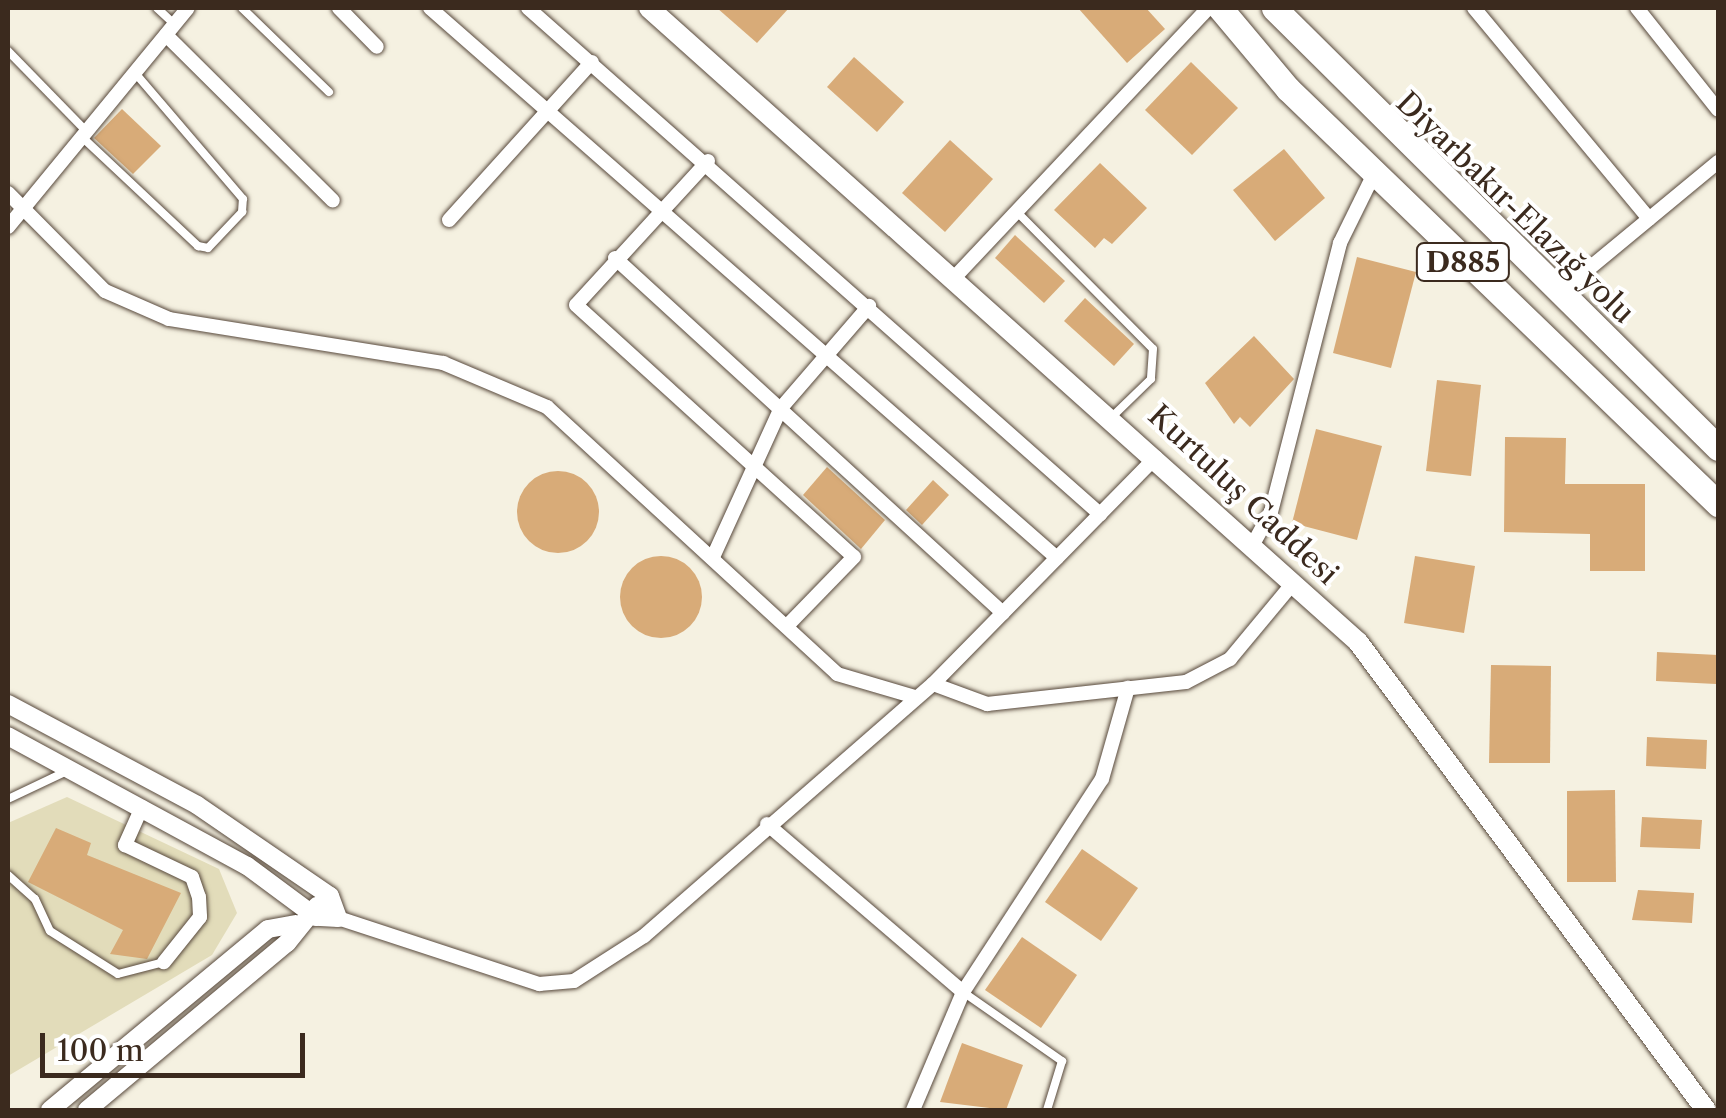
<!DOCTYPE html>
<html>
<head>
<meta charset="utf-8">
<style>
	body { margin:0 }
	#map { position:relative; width:1726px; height:1118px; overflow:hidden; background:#f5f1e1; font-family:"Libre Caslon Text",serif }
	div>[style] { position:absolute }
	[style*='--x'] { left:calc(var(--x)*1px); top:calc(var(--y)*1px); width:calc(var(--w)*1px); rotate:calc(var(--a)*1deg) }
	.built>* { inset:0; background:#e2dcba }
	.building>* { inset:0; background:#d8ab78 }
	.round { border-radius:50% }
	.roads { filter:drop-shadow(0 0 2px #57483b) drop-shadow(0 0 2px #57483b) }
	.service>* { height:8px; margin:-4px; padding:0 4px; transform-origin:4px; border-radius:4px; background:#fff }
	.minor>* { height:14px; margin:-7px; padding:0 7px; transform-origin:7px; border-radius:7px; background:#fff }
	.tertiary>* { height:18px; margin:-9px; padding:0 9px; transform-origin:9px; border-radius:9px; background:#fff }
	.secondary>* { height:20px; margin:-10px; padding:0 10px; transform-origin:10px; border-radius:10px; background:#fff }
	.trunk>* { height:25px; margin:-12.5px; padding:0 12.5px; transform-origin:12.5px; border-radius:12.5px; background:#fff }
	span { translate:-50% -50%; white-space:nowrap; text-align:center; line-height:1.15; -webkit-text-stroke:8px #fff; paint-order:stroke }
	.shield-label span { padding:2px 8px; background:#fff; border:2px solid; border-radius:8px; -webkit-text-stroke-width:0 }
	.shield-label { font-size:28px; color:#3b2a1e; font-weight:700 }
	.street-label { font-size:30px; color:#3b2a1e }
	.frame { position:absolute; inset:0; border:10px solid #3b2a1e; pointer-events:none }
	.scale { position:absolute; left:40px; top:1033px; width:265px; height:45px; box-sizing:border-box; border:5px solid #3b2a1e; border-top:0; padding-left:12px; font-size:30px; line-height:35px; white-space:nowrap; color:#3b2a1e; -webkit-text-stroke:8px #fff; paint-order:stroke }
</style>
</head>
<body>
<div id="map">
	<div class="built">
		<i style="clip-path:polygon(67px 797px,219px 869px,237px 913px,212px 955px,8px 1076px,8px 823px)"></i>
	</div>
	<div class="building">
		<i style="clip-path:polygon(717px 8px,789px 8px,757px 43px)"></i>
		<i style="clip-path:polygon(1078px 8px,1146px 8px,1165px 29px,1127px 63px)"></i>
		<i style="clip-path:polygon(854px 57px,904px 102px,877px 132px,827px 87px)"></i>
		<i style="clip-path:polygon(1191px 62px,1238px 108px,1192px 155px,1145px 110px)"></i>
		<i style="clip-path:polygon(122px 109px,161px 146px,133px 174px,94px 138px)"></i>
		<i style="clip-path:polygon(950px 140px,993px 179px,945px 232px,902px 193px)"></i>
		<i style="clip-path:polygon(1284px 149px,1325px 198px,1275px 241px,1233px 190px)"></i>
		<i style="clip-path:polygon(1100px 163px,1147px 208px,1112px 244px,1104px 238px,1095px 248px,1054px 210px)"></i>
		<i style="clip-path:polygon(1015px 235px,1065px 281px,1044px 303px,995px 258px)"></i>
		<i style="clip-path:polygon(1357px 257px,1416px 272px,1391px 368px,1333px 353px)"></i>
		<i style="clip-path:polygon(1085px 298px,1134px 344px,1114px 366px,1064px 321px)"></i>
		<i style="clip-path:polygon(1254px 336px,1294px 379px,1250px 427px,1240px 417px,1234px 424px,1205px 383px)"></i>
		<i style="clip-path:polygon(1437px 380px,1481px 385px,1471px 476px,1426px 471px)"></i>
		<i style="clip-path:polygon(1316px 429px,1382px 446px,1357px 540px,1292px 523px)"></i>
		<i style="clip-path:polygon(1505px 437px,1566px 438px,1565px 484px,1645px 484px,1645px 571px,1590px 571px,1590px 534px,1504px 532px)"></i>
		<i style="clip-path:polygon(827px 467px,885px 520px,861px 549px,803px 495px)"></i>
		<i class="round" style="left:517px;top:471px;width:82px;height:82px"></i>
		<i style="clip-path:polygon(933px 480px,949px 495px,922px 525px,906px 510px)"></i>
		<i style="clip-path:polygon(1415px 556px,1475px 566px,1464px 633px,1404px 623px)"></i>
		<i class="round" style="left:620px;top:556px;width:82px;height:82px"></i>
		<i style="clip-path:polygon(1657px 652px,1718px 655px,1716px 684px,1656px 681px)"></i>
		<i style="clip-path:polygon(1491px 665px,1551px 666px,1550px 763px,1489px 763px)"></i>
		<i style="clip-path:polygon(1647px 737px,1707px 740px,1706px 769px,1646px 766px)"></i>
		<i style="clip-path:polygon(1615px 790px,1616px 882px,1567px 882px,1567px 791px)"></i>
		<i style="clip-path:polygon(1642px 817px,1702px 820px,1700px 849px,1640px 847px)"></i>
		<i style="clip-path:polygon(56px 828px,91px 843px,87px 855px,181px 893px,147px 959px,110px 954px,123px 930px,28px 882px)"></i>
		<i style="clip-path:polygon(1082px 849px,1138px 888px,1101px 941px,1045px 902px)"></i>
		<i style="clip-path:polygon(1638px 890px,1694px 893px,1692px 923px,1632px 920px)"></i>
		<i style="clip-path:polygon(1022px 937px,1077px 975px,1041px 1028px,985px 990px)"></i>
		<i style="clip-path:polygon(962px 1043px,1023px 1065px,1006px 1110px,940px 1102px)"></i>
	</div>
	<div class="roads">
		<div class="service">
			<i style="--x:157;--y:8;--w:23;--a:43"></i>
			<i style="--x:242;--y:8;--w:121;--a:44"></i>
			<i style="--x:8;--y:51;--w:113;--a:45.7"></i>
			<i style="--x:83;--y:138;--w:158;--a:43.2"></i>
			<i style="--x:198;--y:246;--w:10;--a:11"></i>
			<i style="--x:208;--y:248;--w:50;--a:-46.6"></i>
			<i style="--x:242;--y:212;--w:13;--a:-86"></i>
			<i style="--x:243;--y:199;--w:166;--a:-130.6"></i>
			<i style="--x:1016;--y:211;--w:194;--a:45.2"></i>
			<i style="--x:1153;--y:349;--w:30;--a:94"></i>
			<i style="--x:1151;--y:379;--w:53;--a:135.8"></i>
			<i style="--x:8;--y:799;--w:65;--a:-25.4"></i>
			<i style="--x:8;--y:875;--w:36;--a:42"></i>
			<i style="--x:35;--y:899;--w:35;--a:65"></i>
			<i style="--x:50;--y:931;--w:80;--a:32.3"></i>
			<i style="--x:118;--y:974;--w:48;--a:-14.6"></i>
			<i style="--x:963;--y:992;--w:121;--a:34.9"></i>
			<i style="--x:1062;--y:1061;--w:51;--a:107"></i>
		</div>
		<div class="minor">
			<i style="--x:339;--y:8;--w:54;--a:45.7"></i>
			<i style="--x:430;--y:8;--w:834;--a:41.26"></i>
			<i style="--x:528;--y:8;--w:764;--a:41.5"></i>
			<i style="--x:1474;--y:8;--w:274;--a:50.3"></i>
			<i style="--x:1637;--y:8;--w:130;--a:51.5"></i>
			<i style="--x:166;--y:35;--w:235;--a:44.8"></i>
			<i style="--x:708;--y:161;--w:195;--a:132.5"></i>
			<i style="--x:576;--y:305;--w:375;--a:42.2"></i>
			<i style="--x:854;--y:557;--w:96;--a:134.2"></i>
			<i style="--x:8;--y:193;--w:138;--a:45.3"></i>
			<i style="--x:105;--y:291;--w:70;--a:23.6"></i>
			<i style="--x:169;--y:319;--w:278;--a:9.1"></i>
			<i style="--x:443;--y:363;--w:113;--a:22.9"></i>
			<i style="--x:547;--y:407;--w:394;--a:42.6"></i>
			<i style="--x:837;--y:674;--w:81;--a:16.4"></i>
			<i style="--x:449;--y:220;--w:213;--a:-47.9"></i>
			<i style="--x:8;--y:227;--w:283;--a:-50.6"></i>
			<i style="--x:615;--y:258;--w:526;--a:42.46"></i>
			<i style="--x:953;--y:279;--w:372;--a:-46.7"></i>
			<i style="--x:1557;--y:295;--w:209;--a:-39.6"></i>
			<i style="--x:1252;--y:546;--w:39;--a:-61"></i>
			<i style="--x:1271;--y:512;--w:278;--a:-75.6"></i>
			<i style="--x:1340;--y:243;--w:77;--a:-63.8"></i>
			<i style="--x:713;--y:557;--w:164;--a:-65.5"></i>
			<i style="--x:781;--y:408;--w:135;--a:-49.2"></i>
			<i style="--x:933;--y:684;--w:58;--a:20.3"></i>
			<i style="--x:987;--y:704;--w:200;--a:-6.3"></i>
			<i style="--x:1186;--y:682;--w:50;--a:-27.6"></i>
			<i style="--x:1230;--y:659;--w:99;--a:-50.3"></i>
			<i style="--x:142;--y:807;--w:42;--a:114.1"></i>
			<i style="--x:125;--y:845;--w:74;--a:25.5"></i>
			<i style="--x:192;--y:877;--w:21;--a:71"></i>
			<i style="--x:199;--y:897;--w:20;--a:87"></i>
			<i style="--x:200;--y:917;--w:58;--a:128.7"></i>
			<i style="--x:767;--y:824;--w:258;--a:40.6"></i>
			<i style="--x:338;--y:918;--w:212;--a:18.2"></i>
			<i style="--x:539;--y:984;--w:35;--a:-5"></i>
			<i style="--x:574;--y:981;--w:83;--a:-32.7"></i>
			<i style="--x:644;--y:936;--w:383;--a:-41.1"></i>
			<i style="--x:933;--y:684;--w:318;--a:-45.5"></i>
			<i style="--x:913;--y:1110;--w:128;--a:-67"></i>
			<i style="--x:963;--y:992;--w:254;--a:-56.9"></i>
			<i style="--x:1102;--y:779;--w:95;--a:-74.1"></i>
		</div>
		<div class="tertiary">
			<i style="--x:8;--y:704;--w:214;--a:28.1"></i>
			<i style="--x:197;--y:805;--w:161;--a:34.4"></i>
			<i style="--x:330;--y:896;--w:23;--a:70"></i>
			<i style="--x:338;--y:918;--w:22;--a:-177"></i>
			<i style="--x:316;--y:917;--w:86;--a:-143.5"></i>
			<i style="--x:247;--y:866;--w:272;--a:-151.5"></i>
			<i style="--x:50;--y:1110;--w:283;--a:-39.7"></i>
			<i style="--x:268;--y:929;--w:28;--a:-10"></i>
			<i style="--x:87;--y:1110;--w:261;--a:-39.9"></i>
			<i style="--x:287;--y:943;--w:48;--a:-51"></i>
		</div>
		<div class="secondary">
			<i style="--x:649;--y:8;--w:951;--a:41.8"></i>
			<i style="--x:1358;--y:642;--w:583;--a:53.37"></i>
		</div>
		<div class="trunk">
			<i style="--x:1220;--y:8;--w:106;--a:50"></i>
			<i style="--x:1288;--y:89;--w:598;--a:43.98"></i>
			<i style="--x:1274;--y:8;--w:625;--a:44.74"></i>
		</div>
	</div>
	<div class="shield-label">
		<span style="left:1463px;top:262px">D885</span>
	</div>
	<div class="street-label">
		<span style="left:1515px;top:208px;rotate:44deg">Diyarbakır-Elazığ yolu</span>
		<span style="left:1243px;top:495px;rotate:43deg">Kurtuluş Caddesi</span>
	</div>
	<div class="frame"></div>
	<div class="scale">100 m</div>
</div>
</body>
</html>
